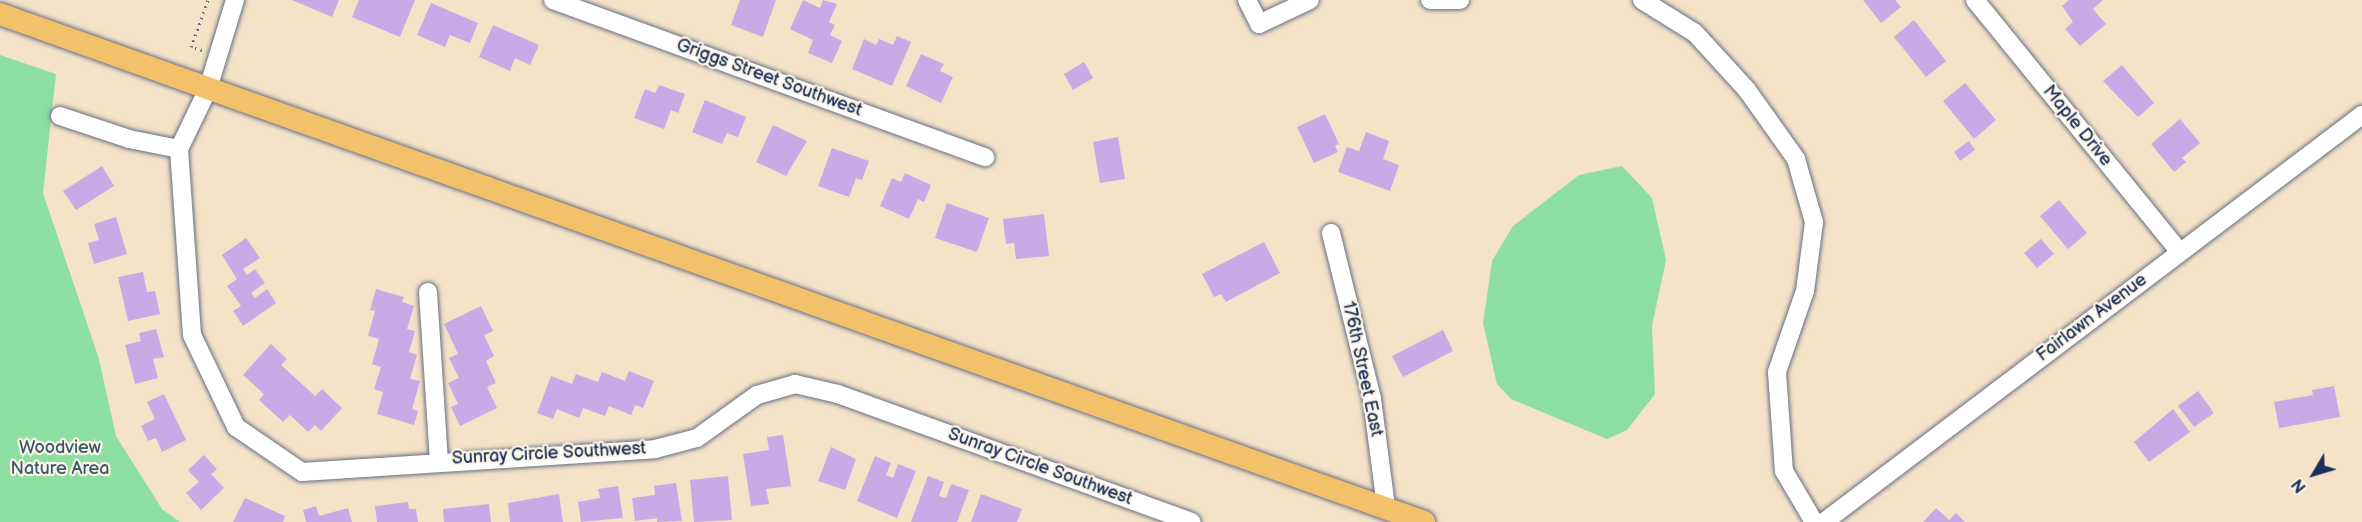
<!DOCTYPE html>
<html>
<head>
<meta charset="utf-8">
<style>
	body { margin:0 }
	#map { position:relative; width:2362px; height:522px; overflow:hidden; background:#f5e3c8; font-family:"Balsamiq Sans",sans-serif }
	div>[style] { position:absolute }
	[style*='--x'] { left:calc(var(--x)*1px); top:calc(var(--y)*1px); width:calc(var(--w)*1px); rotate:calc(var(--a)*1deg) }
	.green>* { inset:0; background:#8cdfa0 }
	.building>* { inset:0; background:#c8aae6 }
	.path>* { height:3px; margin-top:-1.5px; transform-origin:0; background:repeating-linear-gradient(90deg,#676e83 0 1.5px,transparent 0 6px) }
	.roads { filter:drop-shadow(0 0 2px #676e83) drop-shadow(0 0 2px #676e83) }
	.minor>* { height:18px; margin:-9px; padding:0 9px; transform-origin:9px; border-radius:9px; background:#fff }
	.major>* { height:22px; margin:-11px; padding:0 11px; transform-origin:11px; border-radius:11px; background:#f4c16b }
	span { translate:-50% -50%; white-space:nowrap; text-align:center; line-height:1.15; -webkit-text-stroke:4.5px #fcf5e5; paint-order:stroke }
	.street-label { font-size:18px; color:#1b2f5e }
	.park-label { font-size:18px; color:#375b6e }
	.north { position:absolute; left:2284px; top:444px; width:60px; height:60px; -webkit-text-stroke:4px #fcf5e5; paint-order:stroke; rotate:232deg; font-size:16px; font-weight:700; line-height:24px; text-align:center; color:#1b2f5e }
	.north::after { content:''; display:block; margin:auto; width:21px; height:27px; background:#1b2f5e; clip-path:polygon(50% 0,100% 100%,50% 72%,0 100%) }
</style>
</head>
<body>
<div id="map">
	<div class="green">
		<i style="clip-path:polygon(0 55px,56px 74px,43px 193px,99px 359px,116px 436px,162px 509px,180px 522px,0 522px)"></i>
		<i style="clip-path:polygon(1622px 166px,1652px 198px,1666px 260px,1652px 326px,1655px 394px,1627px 430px,1607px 439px,1511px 399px,1497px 384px,1483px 323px,1492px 261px,1513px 226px,1579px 175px)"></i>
	</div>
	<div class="building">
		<i style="clip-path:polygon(292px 0,339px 0,332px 17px)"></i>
		<i style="clip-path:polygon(359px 0,415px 0,400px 37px,352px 17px)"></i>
		<i style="clip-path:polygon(740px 0,776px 0,763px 37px,731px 25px)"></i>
		<i style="clip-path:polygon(803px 0,820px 8px,823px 0,837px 4px,829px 22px,835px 25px,830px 35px,842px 41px,832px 63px,808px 53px,813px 40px,790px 29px)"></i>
		<i style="clip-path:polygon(1863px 0,1895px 0,1901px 7px,1881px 23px)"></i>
		<i style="clip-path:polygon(2069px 0,2103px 0,2093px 9px,2106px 24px,2080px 46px,2065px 29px,2073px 22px,2062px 6px)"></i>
		<i style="clip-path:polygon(431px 3px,478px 23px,470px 43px,450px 35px,445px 47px,417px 35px)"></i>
		<i style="clip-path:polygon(1914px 20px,1946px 61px,1926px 77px,1894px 37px)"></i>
		<i style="clip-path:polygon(493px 25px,539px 45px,530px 65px,515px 58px,510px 71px,479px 57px)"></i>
		<i style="clip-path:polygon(897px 36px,911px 42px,892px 86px,852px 69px,864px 39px,876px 45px,879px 39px,893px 45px)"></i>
		<i style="clip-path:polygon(921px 54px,944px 64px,940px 71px,953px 77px,941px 103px,906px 86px)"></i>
		<i style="clip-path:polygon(1084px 62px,1093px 78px,1073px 90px,1064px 74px)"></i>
		<i style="clip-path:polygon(2122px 65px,2154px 103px,2138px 117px,2103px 81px)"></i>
		<i style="clip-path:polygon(1965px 83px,1996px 120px,1974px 139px,1943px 101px)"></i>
		<i style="clip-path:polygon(659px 85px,685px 94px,678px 113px,671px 110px,664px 129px,634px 118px,645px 89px,655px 93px)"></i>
		<i style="clip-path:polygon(705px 100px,746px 117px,738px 137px,727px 133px,722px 144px,692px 132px)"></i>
		<i style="clip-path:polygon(1325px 114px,1339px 144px,1335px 146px,1338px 152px,1314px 163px,1297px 127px)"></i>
		<i style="clip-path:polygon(2180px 119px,2200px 143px,2182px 158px,2186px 162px,2174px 172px,2151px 144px)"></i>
		<i style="clip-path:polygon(773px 125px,807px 141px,786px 176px,756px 162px)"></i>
		<i style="clip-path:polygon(1366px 132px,1389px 141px,1383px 159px,1399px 165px,1390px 191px,1338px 172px,1347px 147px,1359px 151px)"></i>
		<i style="clip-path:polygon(1118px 137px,1125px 179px,1100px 183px,1093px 142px)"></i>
		<i style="clip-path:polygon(1969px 141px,1975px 150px,1960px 161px,1954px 152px)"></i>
		<i style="clip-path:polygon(832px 148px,869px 161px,862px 180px,856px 178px,849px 197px,818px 186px)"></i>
		<i style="clip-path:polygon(102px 166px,114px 186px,76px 210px,63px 191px)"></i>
		<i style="clip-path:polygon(905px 173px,931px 185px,924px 202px,918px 199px,909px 219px,880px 206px,892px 178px,901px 182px)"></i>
		<i style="clip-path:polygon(2059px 200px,2087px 233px,2068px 249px,2040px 216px)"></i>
		<i style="clip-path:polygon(947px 203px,989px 218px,977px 252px,935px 238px)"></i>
		<i style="clip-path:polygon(1044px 214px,1049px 256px,1016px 259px,1014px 243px,1006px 244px,1003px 219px)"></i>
		<i style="clip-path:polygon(116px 217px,127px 254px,94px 264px,88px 243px,99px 240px,94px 224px)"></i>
		<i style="clip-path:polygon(246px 238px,260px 258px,243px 269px,247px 275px,255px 269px,265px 283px,251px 293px,255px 298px,267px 289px,276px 303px,243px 326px,233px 311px,241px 306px,227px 286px,237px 279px,222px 255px)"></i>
		<i style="clip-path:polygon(2041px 239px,2054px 254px,2037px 268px,2024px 253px)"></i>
		<i style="clip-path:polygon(1264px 242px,1280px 273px,1226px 302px,1221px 294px,1214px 297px,1202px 274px)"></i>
		<i style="clip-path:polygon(143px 272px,147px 292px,155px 291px,160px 314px,128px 321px,118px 277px)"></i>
		<i style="clip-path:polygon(376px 289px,404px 297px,402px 302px,414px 306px,407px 329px,415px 331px,409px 352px,417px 355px,410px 379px,420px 381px,412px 409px,418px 411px,414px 425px,377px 414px,383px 392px,374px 389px,381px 367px,372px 364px,379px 339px,368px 336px,375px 311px,370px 310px)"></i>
		<i style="clip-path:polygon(481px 306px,493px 331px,484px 335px,494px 356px,486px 361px,496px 383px,487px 387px,497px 408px,460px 426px,451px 407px,458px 404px,448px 383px,459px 378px,449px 358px,458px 354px,444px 324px)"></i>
		<i style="clip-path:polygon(156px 329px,164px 357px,153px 359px,158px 378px,135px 384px,125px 345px,141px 341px,139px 333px)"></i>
		<i style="clip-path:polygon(1443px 330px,1453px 351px,1403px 377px,1392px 356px)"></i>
		<i style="clip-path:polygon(271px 344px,287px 359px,281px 365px,315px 396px,322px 389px,342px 408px,321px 431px,315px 425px,308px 432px,290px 415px,283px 422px,259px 400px,264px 394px,243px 375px)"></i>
		<i style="clip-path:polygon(629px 371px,654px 381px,643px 408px,635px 405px,631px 415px,609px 406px,605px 416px,583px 408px,579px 418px,557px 409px,553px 419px,537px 413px,551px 376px,572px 384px,576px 374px,598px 382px,602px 372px,625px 381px)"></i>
		<i style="clip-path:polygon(2334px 386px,2340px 417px,2279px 428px,2274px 402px,2313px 395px,2312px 390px)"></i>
		<i style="clip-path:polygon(2198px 391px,2214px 413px,2194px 427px,2178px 406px)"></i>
		<i style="clip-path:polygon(164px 394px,186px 440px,162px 452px,156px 438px,148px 441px,141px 426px,155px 419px,147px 402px)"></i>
		<i style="clip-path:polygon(2173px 409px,2190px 432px,2149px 462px,2134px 442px)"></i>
		<i style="clip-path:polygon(783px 435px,791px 486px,766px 489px,769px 504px,751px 506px,743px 454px,769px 450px,767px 437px)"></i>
		<i style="clip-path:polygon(831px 447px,856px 459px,845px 490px,818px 481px)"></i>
		<i style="clip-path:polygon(204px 455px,217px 469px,211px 474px,224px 488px,201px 510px,186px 493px,199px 482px,188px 470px)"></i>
		<i style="clip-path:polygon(875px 456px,891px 463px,886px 475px,893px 478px,898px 464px,916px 471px,897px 518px,857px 501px)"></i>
		<i style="clip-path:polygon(728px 476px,732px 520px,694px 522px,690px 480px)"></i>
		<i style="clip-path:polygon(928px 476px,944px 482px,939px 496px,946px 498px,951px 484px,969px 490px,957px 522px,911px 522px)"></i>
		<i style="clip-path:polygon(676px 483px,682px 521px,657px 522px,657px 518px,635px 521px,632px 498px,655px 495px,654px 486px)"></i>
		<i style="clip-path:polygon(618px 486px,623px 518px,581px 522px,578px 502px,600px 498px,598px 489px)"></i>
		<i style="clip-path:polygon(559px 494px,563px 522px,510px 522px,508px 503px)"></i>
		<i style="clip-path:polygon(981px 494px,1022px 509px,1017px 522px,971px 522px)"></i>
		<i style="clip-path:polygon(245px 498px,285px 516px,283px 522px,233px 522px)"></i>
		<i style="clip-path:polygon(408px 502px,409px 509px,416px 509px,418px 522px,377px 522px,375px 506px)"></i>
		<i style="clip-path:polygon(489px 504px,491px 522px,444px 522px,443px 509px)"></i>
		<i style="clip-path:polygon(316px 506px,319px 516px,348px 508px,352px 522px,306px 522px,303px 510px)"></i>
		<i style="clip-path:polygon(1936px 508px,1949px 520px,1956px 513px,1965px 522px,1923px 522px)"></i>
	</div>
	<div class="path">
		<i style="--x:202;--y:50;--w:11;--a:-165"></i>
		<i style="--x:191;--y:47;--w:50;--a:-70.1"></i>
	</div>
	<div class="roads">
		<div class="minor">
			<i style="--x:235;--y:0;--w:93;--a:106.9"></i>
			<i style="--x:208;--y:89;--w:67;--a:115.8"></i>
			<i style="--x:179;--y:149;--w:186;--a:86"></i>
			<i style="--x:192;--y:335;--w:102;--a:64.4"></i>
			<i style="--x:236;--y:427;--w:80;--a:34.3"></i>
			<i style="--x:302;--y:472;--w:354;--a:-3.7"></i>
			<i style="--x:655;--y:449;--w:43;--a:-14.7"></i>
			<i style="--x:697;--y:438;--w:74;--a:-35.6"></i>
			<i style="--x:757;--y:395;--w:40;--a:-16"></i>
			<i style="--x:795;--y:384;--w:44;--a:13.1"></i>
			<i style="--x:838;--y:394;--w:376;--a:19.9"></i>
			<i style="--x:553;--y:0;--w:460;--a:20"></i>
			<i style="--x:1247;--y:0;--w:27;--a:63"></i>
			<i style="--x:1259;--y:24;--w:56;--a:-25.2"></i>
			<i style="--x:1430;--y:0;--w:30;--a:0"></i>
			<i style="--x:1642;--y:0;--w:62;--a:31.9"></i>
			<i style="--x:1695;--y:33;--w:77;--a:47.6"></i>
			<i style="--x:1747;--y:90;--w:85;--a:54.6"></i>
			<i style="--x:1796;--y:159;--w:66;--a:74.1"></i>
			<i style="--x:1814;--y:222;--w:70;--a:97.4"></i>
			<i style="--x:1805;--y:291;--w:86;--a:109.1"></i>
			<i style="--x:1777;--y:372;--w:99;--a:86"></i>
			<i style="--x:1784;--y:471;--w:59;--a:59.5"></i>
			<i style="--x:1975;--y:0;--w:323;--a:50.9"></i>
			<i style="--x:60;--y:116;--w:73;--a:18.4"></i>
			<i style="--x:129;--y:139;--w:51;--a:11.3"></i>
			<i style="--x:1331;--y:233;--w:171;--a:76.1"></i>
			<i style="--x:1372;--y:399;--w:109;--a:82.6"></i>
			<i style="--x:428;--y:292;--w:168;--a:86.3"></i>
			<i style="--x:1824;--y:522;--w:675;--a:-37.11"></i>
		</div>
		<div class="major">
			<i style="--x:0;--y:14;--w:1512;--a:19.63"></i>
		</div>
	</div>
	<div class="street-label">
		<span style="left:769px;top:78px;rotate:20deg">Griggs Street Southwest</span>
		<span style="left:2077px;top:126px;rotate:51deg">Maple Drive</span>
		<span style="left:2092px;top:318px;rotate:-37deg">Fairlawn Avenue</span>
		<span style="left:1362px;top:369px;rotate:78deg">176th Street East</span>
		<span style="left:549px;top:454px;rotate:-3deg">Sunray Circle Southwest</span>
		<span style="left:1040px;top:467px;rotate:20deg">Sunray Circle Southwest</span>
	</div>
	<div class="park-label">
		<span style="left:60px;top:459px">Woodview<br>Nature Area</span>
	</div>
	<div class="north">N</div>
</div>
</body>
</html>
